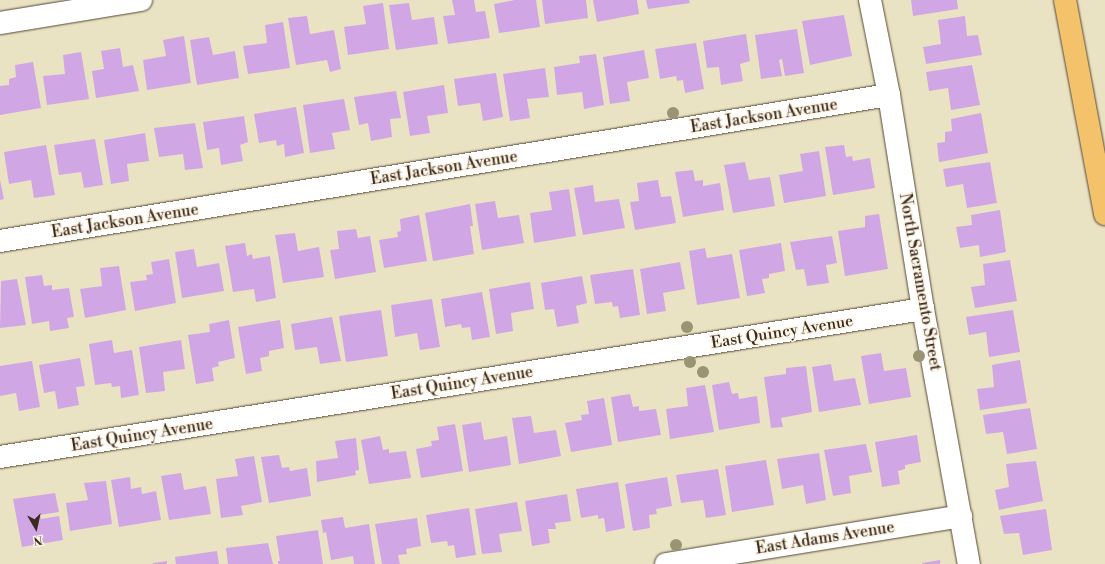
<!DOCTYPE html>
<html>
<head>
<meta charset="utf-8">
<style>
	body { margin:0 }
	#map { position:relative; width:1105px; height:564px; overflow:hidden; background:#eae3c3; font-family:"Libre Bodoni",serif }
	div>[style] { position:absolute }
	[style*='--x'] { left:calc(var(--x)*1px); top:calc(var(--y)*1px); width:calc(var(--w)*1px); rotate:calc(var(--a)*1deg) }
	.building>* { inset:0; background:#d1a6e5 }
	.roads { filter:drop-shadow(0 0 1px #554637) drop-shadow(0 0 1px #554637) }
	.minor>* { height:22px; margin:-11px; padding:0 11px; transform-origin:11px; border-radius:11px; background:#fff }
	.highway>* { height:22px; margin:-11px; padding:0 11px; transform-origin:11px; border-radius:11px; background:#f4c26a }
	.trees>* { width:12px; height:12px; margin:-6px; border-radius:50%; background:#999474 }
	span { translate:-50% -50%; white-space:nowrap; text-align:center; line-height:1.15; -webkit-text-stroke:3px #fcf5e5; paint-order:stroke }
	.street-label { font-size:16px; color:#3b2a1e }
	.north { position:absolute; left:16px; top:508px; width:40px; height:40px; -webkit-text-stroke:3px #fcf5e5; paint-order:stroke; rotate:171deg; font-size:11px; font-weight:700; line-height:16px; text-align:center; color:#3b2a1e }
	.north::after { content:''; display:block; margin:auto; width:14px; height:18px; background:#3b2a1e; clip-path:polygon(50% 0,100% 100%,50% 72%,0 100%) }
</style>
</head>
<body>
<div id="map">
	<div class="building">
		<i style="clip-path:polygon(452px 0,474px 0,476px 12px,485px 11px,490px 38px,448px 44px,443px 16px,455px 15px)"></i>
		<i style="clip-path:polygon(515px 0,536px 0,540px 27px,499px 33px,494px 4px)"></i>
		<i style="clip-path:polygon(542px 0,586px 0,588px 18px,545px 24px)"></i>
		<i style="clip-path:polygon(593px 0,637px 0,639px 14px,597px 22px)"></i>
		<i style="clip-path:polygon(646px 0,689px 0,690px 3px,648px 9px)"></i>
		<i style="clip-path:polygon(911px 0,957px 0,958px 9px,913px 16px)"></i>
		<i style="clip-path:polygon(383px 3px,389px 49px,348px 55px,344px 27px,366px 24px,363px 6px)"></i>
		<i style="clip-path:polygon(409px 3px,412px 20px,434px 17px,438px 44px,396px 50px,389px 5px)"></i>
		<i style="clip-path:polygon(844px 15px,852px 56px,810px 65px,802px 21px)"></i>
		<i style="clip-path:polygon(307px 16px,310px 34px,334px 30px,341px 69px,330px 72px,327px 60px,296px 65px,288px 18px)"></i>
		<i style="clip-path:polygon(965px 16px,967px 36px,978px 35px,982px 55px,926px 64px,923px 47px,941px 44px,938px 20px)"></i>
		<i style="clip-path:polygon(283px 22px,290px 68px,248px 74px,243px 46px,267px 43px,265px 25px)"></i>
		<i style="clip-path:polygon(797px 29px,804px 73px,785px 76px,782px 59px,779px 60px,782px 76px,761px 79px,755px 35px)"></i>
		<i style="clip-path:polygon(746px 34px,750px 61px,740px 64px,743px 81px,721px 85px,719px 67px,707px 68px,703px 41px)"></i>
		<i style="clip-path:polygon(184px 36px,191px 83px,147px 90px,143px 60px,166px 56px,163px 40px)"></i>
		<i style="clip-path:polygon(209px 37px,213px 55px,235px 51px,239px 78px,197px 85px,190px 40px)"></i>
		<i style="clip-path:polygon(696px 43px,704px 89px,685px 93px,683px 80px,677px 81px,676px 76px,660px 79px,655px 49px)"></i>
		<i style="clip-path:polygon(120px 48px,123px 67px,133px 65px,139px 91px,96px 98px,92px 71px,104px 69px,101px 51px)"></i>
		<i style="clip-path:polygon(644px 50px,649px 78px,627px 82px,630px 101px,610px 104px,603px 57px)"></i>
		<i style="clip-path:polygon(81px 52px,89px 99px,47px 105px,43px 76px,65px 74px,63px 55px)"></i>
		<i style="clip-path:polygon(596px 54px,604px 105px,584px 109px,582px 92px,557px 95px,554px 67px,580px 63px,579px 56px)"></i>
		<i style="clip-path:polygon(33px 62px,41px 108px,0 115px,0 86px,9px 85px,9px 79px,16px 77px,15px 65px)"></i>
		<i style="clip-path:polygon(972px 65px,980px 105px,951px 110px,948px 88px,929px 91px,926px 72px)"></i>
		<i style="clip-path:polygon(545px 68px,549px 97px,527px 99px,530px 118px,510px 121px,503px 74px)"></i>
		<i style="clip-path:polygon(496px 73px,503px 117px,483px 121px,480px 103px,458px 106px,454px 79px)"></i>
		<i style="clip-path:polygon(444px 85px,448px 113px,427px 116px,430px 133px,410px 136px,403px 92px)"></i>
		<i style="clip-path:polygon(396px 91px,401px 118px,390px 119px,392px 137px,371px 141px,368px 123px,359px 125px,354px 97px)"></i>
		<i style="clip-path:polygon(344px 99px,350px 130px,332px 133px,335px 149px,310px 153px,303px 105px)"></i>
		<i style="clip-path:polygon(296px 107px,304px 153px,285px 157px,284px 144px,277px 146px,276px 140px,259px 143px,254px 114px)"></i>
		<i style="clip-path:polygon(981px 113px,988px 153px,939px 162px,937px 143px,945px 142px,945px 132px,952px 131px,951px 119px)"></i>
		<i style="clip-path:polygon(244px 116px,248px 142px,240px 145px,243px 161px,221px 165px,219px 148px,207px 150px,203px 122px)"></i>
		<i style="clip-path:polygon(195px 123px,203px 168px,185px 170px,183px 154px,159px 157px,154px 128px)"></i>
		<i style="clip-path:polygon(145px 133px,149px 161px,127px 164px,129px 181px,111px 184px,104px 140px)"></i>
		<i style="clip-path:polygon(95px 139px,103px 185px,84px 188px,81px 172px,59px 175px,54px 145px)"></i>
		<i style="clip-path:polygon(46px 145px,55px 195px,34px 198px,31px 180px,9px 184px,4px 152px)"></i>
		<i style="clip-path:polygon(844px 145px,846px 157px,852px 156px,853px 161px,870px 158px,875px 188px,833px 195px,825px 147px)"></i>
		<i style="clip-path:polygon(819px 151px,826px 196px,784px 203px,779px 175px,803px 171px,800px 154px)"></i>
		<i style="clip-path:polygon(745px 162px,749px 180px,770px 177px,775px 206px,733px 213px,724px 165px)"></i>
		<i style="clip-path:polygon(990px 162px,997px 203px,967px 208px,963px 184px,946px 187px,943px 169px)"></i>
		<i style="clip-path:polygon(693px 170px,695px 181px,703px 180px,703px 186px,720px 183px,724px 210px,683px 217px,675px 172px)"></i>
		<i style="clip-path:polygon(0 180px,4px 199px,0 200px)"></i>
		<i style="clip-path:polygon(658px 180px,661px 197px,671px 196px,676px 223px,635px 230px,630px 202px,639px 201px,637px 183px)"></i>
		<i style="clip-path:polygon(593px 185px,595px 202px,619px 199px,625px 228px,583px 235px,574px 188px)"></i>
		<i style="clip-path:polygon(569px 189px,576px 236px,534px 243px,530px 213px,552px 210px,549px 192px)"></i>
		<i style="clip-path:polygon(495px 201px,498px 218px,519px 215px,524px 243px,482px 250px,475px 204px)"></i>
		<i style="clip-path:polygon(470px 204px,473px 226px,470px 226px,474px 254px,433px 261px,425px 213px)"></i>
		<i style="clip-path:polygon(1000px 210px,1006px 252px,980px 257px,979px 245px,960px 248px,956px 227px,972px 225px,971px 215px)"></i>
		<i style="clip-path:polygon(879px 214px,888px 269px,845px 276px,838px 231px,865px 227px,865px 216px)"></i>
		<i style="clip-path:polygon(419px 215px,427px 261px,384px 268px,379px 240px,398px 237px,397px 232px,401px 231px,400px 219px)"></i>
		<i style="clip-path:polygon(356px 229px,358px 238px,370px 236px,376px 272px,335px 279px,330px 250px,339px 249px,337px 231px)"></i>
		<i style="clip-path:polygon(295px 233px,298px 251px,319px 247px,324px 277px,283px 283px,275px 235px)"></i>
		<i style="clip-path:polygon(832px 236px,837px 263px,826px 265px,829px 283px,807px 286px,804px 269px,796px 270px,790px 242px)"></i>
		<i style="clip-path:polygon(245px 243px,247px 256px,252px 254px,253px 259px,270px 256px,276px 298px,256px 302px,254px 289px,233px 292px,225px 246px)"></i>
		<i style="clip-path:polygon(781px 243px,785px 271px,769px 274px,769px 278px,762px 279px,765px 293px,747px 296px,739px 250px)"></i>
		<i style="clip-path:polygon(705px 248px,707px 258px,732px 254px,740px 298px,697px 305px,689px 251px)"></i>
		<i style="clip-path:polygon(194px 249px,197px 267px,219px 263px,224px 291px,182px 298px,175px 252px)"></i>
		<i style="clip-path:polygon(169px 259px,176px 303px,135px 311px,130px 282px,147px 280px,146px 275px,153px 274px,151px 262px)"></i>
		<i style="clip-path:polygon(1010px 260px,1017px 301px,975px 308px,971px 287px,985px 285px,983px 264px)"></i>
		<i style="clip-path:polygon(680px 262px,685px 289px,663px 293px,666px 311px,647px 314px,640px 269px)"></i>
		<i style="clip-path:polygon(119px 266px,126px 310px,85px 318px,80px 289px,102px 286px,100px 268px)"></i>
		<i style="clip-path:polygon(633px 269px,640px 315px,620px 318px,618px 306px,613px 307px,612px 302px,595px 304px,590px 275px)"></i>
		<i style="clip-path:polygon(42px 275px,44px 286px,52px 285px,52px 290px,69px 288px,74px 317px,67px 318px,69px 328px,50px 331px,49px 321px,32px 324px,25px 277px)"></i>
		<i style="clip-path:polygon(582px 276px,587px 303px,576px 306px,579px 323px,557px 327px,554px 309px,545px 310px,541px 283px)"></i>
		<i style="clip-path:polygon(17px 279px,26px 325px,0 328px,1px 281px)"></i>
		<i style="clip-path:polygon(530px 282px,534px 309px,511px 313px,513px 331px,496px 334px,489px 289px)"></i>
		<i style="clip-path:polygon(482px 292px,490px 337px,472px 340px,470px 327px,462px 328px,461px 324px,445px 327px,441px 299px)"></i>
		<i style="clip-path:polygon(432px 299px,440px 347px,420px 350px,417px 333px,395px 337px,391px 305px)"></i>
		<i style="clip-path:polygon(381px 310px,388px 356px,346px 362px,339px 316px)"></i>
		<i style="clip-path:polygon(1013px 310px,1020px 352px,989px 357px,986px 332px,969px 335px,966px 317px)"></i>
		<i style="clip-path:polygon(332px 317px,341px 361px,320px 364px,317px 347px,295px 350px,291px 324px)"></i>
		<i style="clip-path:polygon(229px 320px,235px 358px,218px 362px,219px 366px,212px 368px,214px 381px,196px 384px,188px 335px,210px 332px,209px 324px)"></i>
		<i style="clip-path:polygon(280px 320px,284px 348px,269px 351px,269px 356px,260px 358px,262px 371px,246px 374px,238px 327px)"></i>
		<i style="clip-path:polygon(112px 340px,114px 353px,132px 350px,139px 395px,121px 398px,120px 386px,112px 387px,111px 383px,95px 385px,89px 344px)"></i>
		<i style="clip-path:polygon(181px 340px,185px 369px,163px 372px,165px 391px,146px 393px,139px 347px)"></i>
		<i style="clip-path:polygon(881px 353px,884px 371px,906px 368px,911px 397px,869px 404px,861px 356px)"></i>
		<i style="clip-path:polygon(80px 358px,85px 386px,76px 387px,79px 405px,58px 409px,55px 391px,44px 393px,39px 365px)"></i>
		<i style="clip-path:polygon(1020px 360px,1027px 403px,980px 410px,977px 389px,994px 387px,992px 365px)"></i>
		<i style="clip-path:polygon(32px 361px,40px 407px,19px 411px,16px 393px,0 396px,0 366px)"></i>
		<i style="clip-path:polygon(831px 364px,834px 381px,855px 378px,861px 405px,819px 412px,812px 367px)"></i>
		<i style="clip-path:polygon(806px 366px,812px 412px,781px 418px,783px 427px,771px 428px,764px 377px,786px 374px,786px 368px)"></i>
		<i style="clip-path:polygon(729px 382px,732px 394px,738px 393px,739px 399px,757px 396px,760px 423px,719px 430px,712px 385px)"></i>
		<i style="clip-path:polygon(705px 385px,714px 432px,670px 439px,666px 409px,688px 406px,686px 388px)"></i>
		<i style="clip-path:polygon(630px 394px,633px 407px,639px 406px,639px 411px,656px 409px,661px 435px,618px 442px,611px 397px)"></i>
		<i style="clip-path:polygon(604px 398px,612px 445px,571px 452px,565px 423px,582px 420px,581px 415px,589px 414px,587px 401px)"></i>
		<i style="clip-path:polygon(1030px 408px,1037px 449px,1007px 454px,1003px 432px,986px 434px,983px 415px)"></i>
		<i style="clip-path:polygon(531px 416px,534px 433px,556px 430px,561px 456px,519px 464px,512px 418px)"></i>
		<i style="clip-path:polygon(481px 422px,484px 440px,507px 436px,511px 465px,469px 472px,462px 425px)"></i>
		<i style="clip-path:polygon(455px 424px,463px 471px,421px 478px,416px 449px,432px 446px,431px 441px,439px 440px,437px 427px)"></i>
		<i style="clip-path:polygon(917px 435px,921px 462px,905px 465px,905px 469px,898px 471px,900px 484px,882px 487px,875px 442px)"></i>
		<i style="clip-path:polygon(380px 436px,383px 450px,389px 449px,389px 453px,406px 451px,411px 478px,369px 484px,361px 440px)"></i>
		<i style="clip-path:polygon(356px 438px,359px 470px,355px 471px,356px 475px,317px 482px,316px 461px,338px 458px,335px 441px)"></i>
		<i style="clip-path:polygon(866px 444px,872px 472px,849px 476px,851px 493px,833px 496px,824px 450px)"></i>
		<i style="clip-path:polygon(819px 453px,826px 500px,806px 504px,803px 485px,782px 489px,777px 459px)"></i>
		<i style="clip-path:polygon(279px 455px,282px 468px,289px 467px,290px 471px,307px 468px,311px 496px,269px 503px,261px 457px)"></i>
		<i style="clip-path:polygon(254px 456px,262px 502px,241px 506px,243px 515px,221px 518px,216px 479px,238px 476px,235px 459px)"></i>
		<i style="clip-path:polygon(766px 460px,774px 505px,732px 512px,725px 466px)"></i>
		<i style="clip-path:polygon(1036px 461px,1043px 501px,999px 510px,995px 490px,1009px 487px,1006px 464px)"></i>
		<i style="clip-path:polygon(718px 469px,726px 515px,706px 518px,703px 500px,681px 503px,676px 475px)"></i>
		<i style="clip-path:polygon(181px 473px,184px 490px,206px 486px,211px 514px,169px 520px,161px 476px)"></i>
		<i style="clip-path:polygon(130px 477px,131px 489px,141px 487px,142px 494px,156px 491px,161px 520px,119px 527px,111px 480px)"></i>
		<i style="clip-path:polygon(667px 477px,672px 506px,656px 509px,657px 514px,649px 515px,650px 528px,633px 531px,625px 484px)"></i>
		<i style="clip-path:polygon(106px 481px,112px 524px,70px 531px,66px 503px,88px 500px,84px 483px)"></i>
		<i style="clip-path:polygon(618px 482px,625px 528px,606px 532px,604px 518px,598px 519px,598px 515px,581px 518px,576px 489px)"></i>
		<i style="clip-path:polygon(55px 493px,59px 512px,40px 515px,41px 519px,59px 516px,63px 540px,22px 547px,13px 499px)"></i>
		<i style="clip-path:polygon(567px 494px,571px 521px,555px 523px,556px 529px,548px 529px,550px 543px,532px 546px,525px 501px)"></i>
		<i style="clip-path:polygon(517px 502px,522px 531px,499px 534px,502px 552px,482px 554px,475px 509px)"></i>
		<i style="clip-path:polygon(469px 508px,476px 555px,456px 558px,454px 545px,448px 546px,447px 541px,431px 543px,426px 515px)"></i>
		<i style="clip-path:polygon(1046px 509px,1052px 550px,1023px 555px,1019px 533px,1004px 534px,1000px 516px)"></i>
		<i style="clip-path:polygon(343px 517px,345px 528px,369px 524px,375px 564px,354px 564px,353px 556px,331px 560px,326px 532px,323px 533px,321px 520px)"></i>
		<i style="clip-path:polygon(417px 518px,421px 546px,406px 549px,407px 554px,398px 555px,400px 564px,382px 564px,375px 524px)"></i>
		<i style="clip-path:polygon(318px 530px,323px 564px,278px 564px,278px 561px,280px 561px,276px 536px)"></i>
		<i style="clip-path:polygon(268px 543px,273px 564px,228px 564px,226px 548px)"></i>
		<i style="clip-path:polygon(217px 551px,219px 564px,176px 564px,175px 557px)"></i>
		<i style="clip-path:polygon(940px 560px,940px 564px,922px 564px,922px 563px)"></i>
		<i style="clip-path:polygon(167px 561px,167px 564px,153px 564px,153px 563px)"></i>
	</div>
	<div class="roads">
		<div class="minor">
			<i style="--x:870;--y:0;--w:97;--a:78.7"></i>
			<i style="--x:889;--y:95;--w:217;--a:81"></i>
			<i style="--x:923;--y:309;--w:259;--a:79.8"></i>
			<i style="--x:0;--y:23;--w:143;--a:-9.3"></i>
			<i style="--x:0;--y:241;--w:901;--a:-9.33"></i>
			<i style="--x:0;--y:457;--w:935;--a:-9.11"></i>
			<i style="--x:666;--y:564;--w:299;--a:-9.2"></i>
		</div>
		<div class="highway">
			<i style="--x:1065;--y:0;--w:218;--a:79.4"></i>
		</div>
	</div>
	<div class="trees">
		<i style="left:673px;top:113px"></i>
		<i style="left:687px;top:327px"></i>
		<i style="left:919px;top:356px"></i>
		<i style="left:690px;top:362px"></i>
		<i style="left:703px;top:372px"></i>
		<i style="left:676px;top:545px"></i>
	</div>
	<div class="street-label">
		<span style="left:764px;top:116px;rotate:-9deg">East Jackson Avenue</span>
		<span style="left:444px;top:168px;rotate:-9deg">East Jackson Avenue</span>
		<span style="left:125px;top:221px;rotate:-9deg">East Jackson Avenue</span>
		<span style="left:920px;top:282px;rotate:80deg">North Sacramento Street</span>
		<span style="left:782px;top:332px;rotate:-9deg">East Quincy Avenue</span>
		<span style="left:462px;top:383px;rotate:-9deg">East Quincy Avenue</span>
		<span style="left:142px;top:435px;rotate:-9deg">East Quincy Avenue</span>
		<span style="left:825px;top:538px;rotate:-9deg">East Adams Avenue</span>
	</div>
	<div class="north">N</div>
</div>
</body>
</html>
